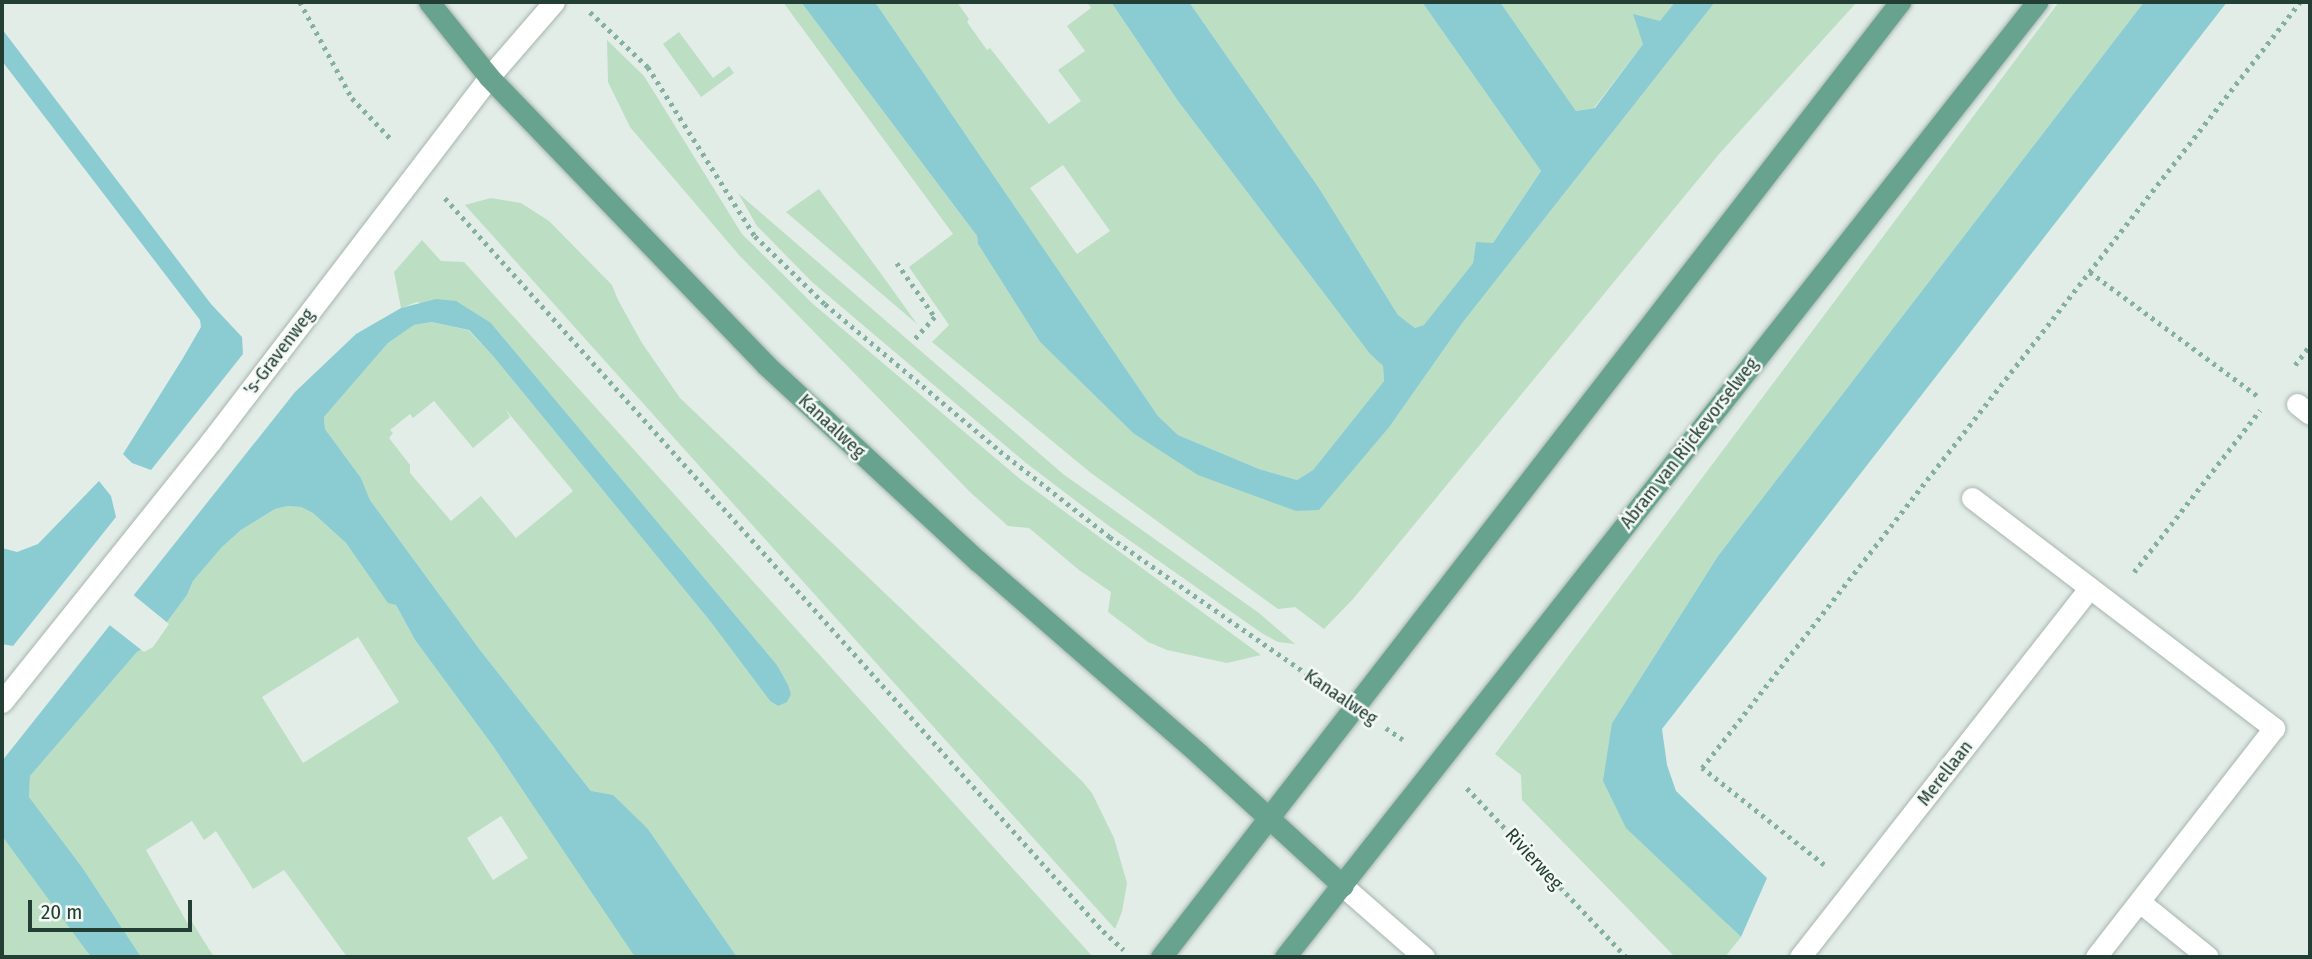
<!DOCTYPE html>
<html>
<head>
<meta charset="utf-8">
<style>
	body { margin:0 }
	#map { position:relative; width:2312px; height:959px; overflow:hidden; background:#e3ede8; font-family:"Fira Sans Condensed",sans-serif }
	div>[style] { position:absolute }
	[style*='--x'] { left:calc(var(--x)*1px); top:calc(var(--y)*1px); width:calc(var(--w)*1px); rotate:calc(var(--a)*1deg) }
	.green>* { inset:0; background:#bcdec3 }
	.water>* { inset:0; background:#8bccd2 }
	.pier>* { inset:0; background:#e3ede8 }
	.path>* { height:4.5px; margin-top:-2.25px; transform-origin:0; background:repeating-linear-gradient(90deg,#84b19f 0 3.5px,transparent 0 8.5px) }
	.roads { filter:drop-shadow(0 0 2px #a6b5af) drop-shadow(0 0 2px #a6b5af) }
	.minor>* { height:21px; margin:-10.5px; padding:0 10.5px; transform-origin:10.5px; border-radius:10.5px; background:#fff }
	.major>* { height:21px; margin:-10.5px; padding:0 10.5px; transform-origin:10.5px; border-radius:10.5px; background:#68a38f }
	span { translate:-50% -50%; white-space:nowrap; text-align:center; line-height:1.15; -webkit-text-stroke:5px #f4f9f6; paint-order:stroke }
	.street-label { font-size:19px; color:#233f35 }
	.frame { position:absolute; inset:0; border:4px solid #233f35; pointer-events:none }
	.scale { position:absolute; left:28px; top:900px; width:164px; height:32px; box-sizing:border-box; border:4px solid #233f35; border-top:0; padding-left:9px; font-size:21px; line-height:24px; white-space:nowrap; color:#233f35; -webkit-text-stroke:5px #f4f9f6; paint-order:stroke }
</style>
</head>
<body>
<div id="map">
	<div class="green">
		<i style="clip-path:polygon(783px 2px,801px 2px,977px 236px,978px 244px,1040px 342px,1133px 433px,1296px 511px,1390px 426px,1463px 322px,1715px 2px,1857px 2px,1720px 153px,1353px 599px,1324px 629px,1295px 607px,1278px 609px,1091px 473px,932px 342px,949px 325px,909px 267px,953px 234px)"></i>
		<i style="clip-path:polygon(evenodd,875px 2px,957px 2px,969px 19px,967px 22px,987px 50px,990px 48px,1049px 124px,1081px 101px,1058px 70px,1085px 51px,1067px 26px,1091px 8px,1087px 2px,1111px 2px,1178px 101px,1370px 354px,1383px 366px,1384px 381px,1313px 470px,1297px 480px,1259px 469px,1178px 435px,1158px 416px,875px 2px,1063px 165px,1110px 231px,1077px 254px,1030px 188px,1063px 165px)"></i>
		<i style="clip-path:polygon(1189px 2px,1422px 2px,1541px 171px,1493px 243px,1476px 243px,1473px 263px,1424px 326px,1415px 328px,1398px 315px,1319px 188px)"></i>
		<i style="clip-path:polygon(1500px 2px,1675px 2px,1594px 108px,1576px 111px)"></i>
		<i style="clip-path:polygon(2059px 2px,2144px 2px,1718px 556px,1612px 723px,1728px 925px,1741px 937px,1725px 957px,1675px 957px,1522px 800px,1521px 775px,1495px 754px)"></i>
		<i style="clip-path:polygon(679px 32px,713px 78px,729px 66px,734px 73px,701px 97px,663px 44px)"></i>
		<i style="clip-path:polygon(607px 40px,644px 76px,742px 234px,813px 304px,1020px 479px,1261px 655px,1227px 663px,1167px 650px,1148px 642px,1108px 612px,1111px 592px,1079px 570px,1029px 528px,1008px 526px,971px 493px,739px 255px,630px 127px,608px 82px)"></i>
		<i style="clip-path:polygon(819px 189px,887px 282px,917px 324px,786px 212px)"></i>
		<i style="clip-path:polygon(738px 193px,1063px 474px,1259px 613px,1295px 644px,1278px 642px,1263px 634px,1109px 526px,1026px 463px,812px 282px,757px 226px)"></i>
		<i style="clip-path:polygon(491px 198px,521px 203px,549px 221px,612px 285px,618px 300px,642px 343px,680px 398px,1082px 781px,1092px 793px,1114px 838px,1127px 883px,1122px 912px,1115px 929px,465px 205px)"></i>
		<i style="clip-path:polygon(evenodd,422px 240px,441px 261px,464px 262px,1093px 957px,737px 957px,648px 829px,592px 792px,480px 650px,370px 500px,361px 478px,325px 429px,324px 417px,388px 343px,414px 325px,430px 322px,468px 330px,493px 356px,710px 621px,770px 701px,778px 706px,791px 694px,777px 665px,491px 323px,417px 302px,401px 308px,394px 272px,422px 240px,434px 401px,473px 448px,510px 417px,506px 410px,573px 491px,516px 538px,481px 496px,451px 521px,410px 473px,410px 465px,389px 438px,393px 433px,390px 430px,410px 414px,413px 418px,434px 401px)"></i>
		<i style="clip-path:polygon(evenodd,288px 506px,301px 507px,313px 513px,346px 543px,388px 602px,396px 605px,415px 640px,493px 746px,637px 957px,347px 957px,284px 870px,253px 889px,216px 831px,204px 840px,192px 821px,146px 850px,188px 924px,192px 922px,214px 957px,141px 957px,82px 867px,29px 797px,30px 776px,137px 652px,150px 645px,187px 595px,193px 581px,222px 547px,241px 530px,275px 509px,288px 506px,358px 637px,399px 702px,303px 763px,262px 697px,358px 637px,288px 506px,501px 816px,528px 858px,493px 880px,467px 838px,501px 816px)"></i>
		<i style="clip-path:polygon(2px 836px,64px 917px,91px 957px,2px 957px)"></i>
	</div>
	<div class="water">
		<i style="clip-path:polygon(801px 2px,875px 2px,1158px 416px,1178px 435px,1259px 469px,1297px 480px,1313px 470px,1384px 381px,1383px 366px,1370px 354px,1178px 101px,1111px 2px,1189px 2px,1319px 188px,1398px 315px,1415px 328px,1424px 325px,1473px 263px,1476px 242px,1493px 243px,1541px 171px,1422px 2px,1500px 2px,1576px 111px,1595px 108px,1643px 44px,1633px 14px,1660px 21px,1675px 2px,1715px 2px,1463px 322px,1390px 426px,1319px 510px,1296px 511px,1198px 475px,1133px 433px,1040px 342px,978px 244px,977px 236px)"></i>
		<i style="clip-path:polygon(2144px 2px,2227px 2px,1662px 729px,1667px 765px,1676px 791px,1767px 878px,1741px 937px,1626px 828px,1603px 781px,1612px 723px,1718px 556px)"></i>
		<i style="clip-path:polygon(2px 29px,211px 304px,242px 337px,243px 354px,151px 470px,132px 463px,123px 454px,183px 358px,201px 327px,200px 320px,2px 61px)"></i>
		<i style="clip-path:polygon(436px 299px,456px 301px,491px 323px,777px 665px,788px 685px,791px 694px,787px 702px,778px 706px,770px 701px,710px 621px,493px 356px,469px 330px,431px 322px,414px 325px,388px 343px,324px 417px,325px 429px,361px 478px,370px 500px,480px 650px,591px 791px,613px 795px,648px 829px,737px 957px,637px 957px,633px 954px,493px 746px,415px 640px,396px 605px,388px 603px,346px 543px,313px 513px,301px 507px,288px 506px,275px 509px,241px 530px,222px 547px,193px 581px,187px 595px,150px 645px,137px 652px,30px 776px,29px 797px,82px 867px,141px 957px,91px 957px,2px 836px,2px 761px,295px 392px,356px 334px,401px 308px)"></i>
		<i style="clip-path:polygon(99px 481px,111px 496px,116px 517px,13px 646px,2px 644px,2px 548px,17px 552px,38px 544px)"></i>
	</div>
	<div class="pier">
		<i style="clip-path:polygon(131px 593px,169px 624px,153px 647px,144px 652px,107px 623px)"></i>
	</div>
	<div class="path">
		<i style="--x:300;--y:2;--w:109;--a:61.6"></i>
		<i style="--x:352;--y:98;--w:58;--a:46.4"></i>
		<i style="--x:590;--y:12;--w:80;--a:43.5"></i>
		<i style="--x:648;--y:67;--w:200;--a:57.7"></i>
		<i style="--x:755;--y:236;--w:98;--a:44.2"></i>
		<i style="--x:825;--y:304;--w:229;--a:40"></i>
		<i style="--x:1000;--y:451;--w:140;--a:38"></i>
		<i style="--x:1110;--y:537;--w:259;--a:34.8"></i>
		<i style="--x:445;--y:198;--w:985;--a:48.09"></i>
		<i style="--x:1103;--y:931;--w:28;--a:42"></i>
		<i style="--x:897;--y:263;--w:66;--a:54.9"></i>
		<i style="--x:935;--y:317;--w:30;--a:132"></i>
		<i style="--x:2090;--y:272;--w:212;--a:36.5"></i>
		<i style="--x:2295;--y:365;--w:25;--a:-53"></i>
		<i style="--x:2134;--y:572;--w:205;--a:-52.1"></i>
		<i style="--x:1386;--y:728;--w:22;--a:34"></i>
		<i style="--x:1467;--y:788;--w:232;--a:46.7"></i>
		<i style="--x:1824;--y:865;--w:156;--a:-141.5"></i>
		<i style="--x:1702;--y:768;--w:972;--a:-52.02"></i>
	</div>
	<div class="roads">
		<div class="minor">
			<i style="--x:2297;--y:404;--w:16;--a:38"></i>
			<i style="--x:1972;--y:498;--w:380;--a:37.3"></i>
			<i style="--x:2274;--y:728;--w:290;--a:127.9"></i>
			<i style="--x:2;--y:702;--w:334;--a:-51.3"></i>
			<i style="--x:211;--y:441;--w:458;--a:-52.6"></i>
			<i style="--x:489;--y:77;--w:99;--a:-49.1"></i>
			<i style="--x:1343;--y:886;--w:108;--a:41.2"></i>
			<i style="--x:2141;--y:903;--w:86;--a:38.9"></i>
			<i style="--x:1800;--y:957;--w:469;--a:-51.9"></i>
		</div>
		<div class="major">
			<i style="--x:429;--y:2;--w:96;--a:51.3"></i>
			<i style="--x:489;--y:77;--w:400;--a:46.1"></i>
			<i style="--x:766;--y:365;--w:289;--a:42.8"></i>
			<i style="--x:978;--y:561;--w:293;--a:41.1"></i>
			<i style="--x:1199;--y:754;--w:195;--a:42.5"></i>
			<i style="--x:1161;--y:957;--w:1208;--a:-52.27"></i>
			<i style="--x:1285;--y:957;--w:1216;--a:-51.78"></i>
		</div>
	</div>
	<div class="street-label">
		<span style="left:279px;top:352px;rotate:-53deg">'s-Gravenweg</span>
		<span style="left:832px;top:426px;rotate:43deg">Kanaalweg</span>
		<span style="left:1689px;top:443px;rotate:-52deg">Abram van Rijckevorselweg</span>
		<span style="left:1341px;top:697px;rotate:34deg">Kanaalweg</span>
		<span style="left:1945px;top:773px;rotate:-52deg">Merellaan</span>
		<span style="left:1534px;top:859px;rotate:48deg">Rivierweg</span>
	</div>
	<div class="frame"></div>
	<div class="scale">20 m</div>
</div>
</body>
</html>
